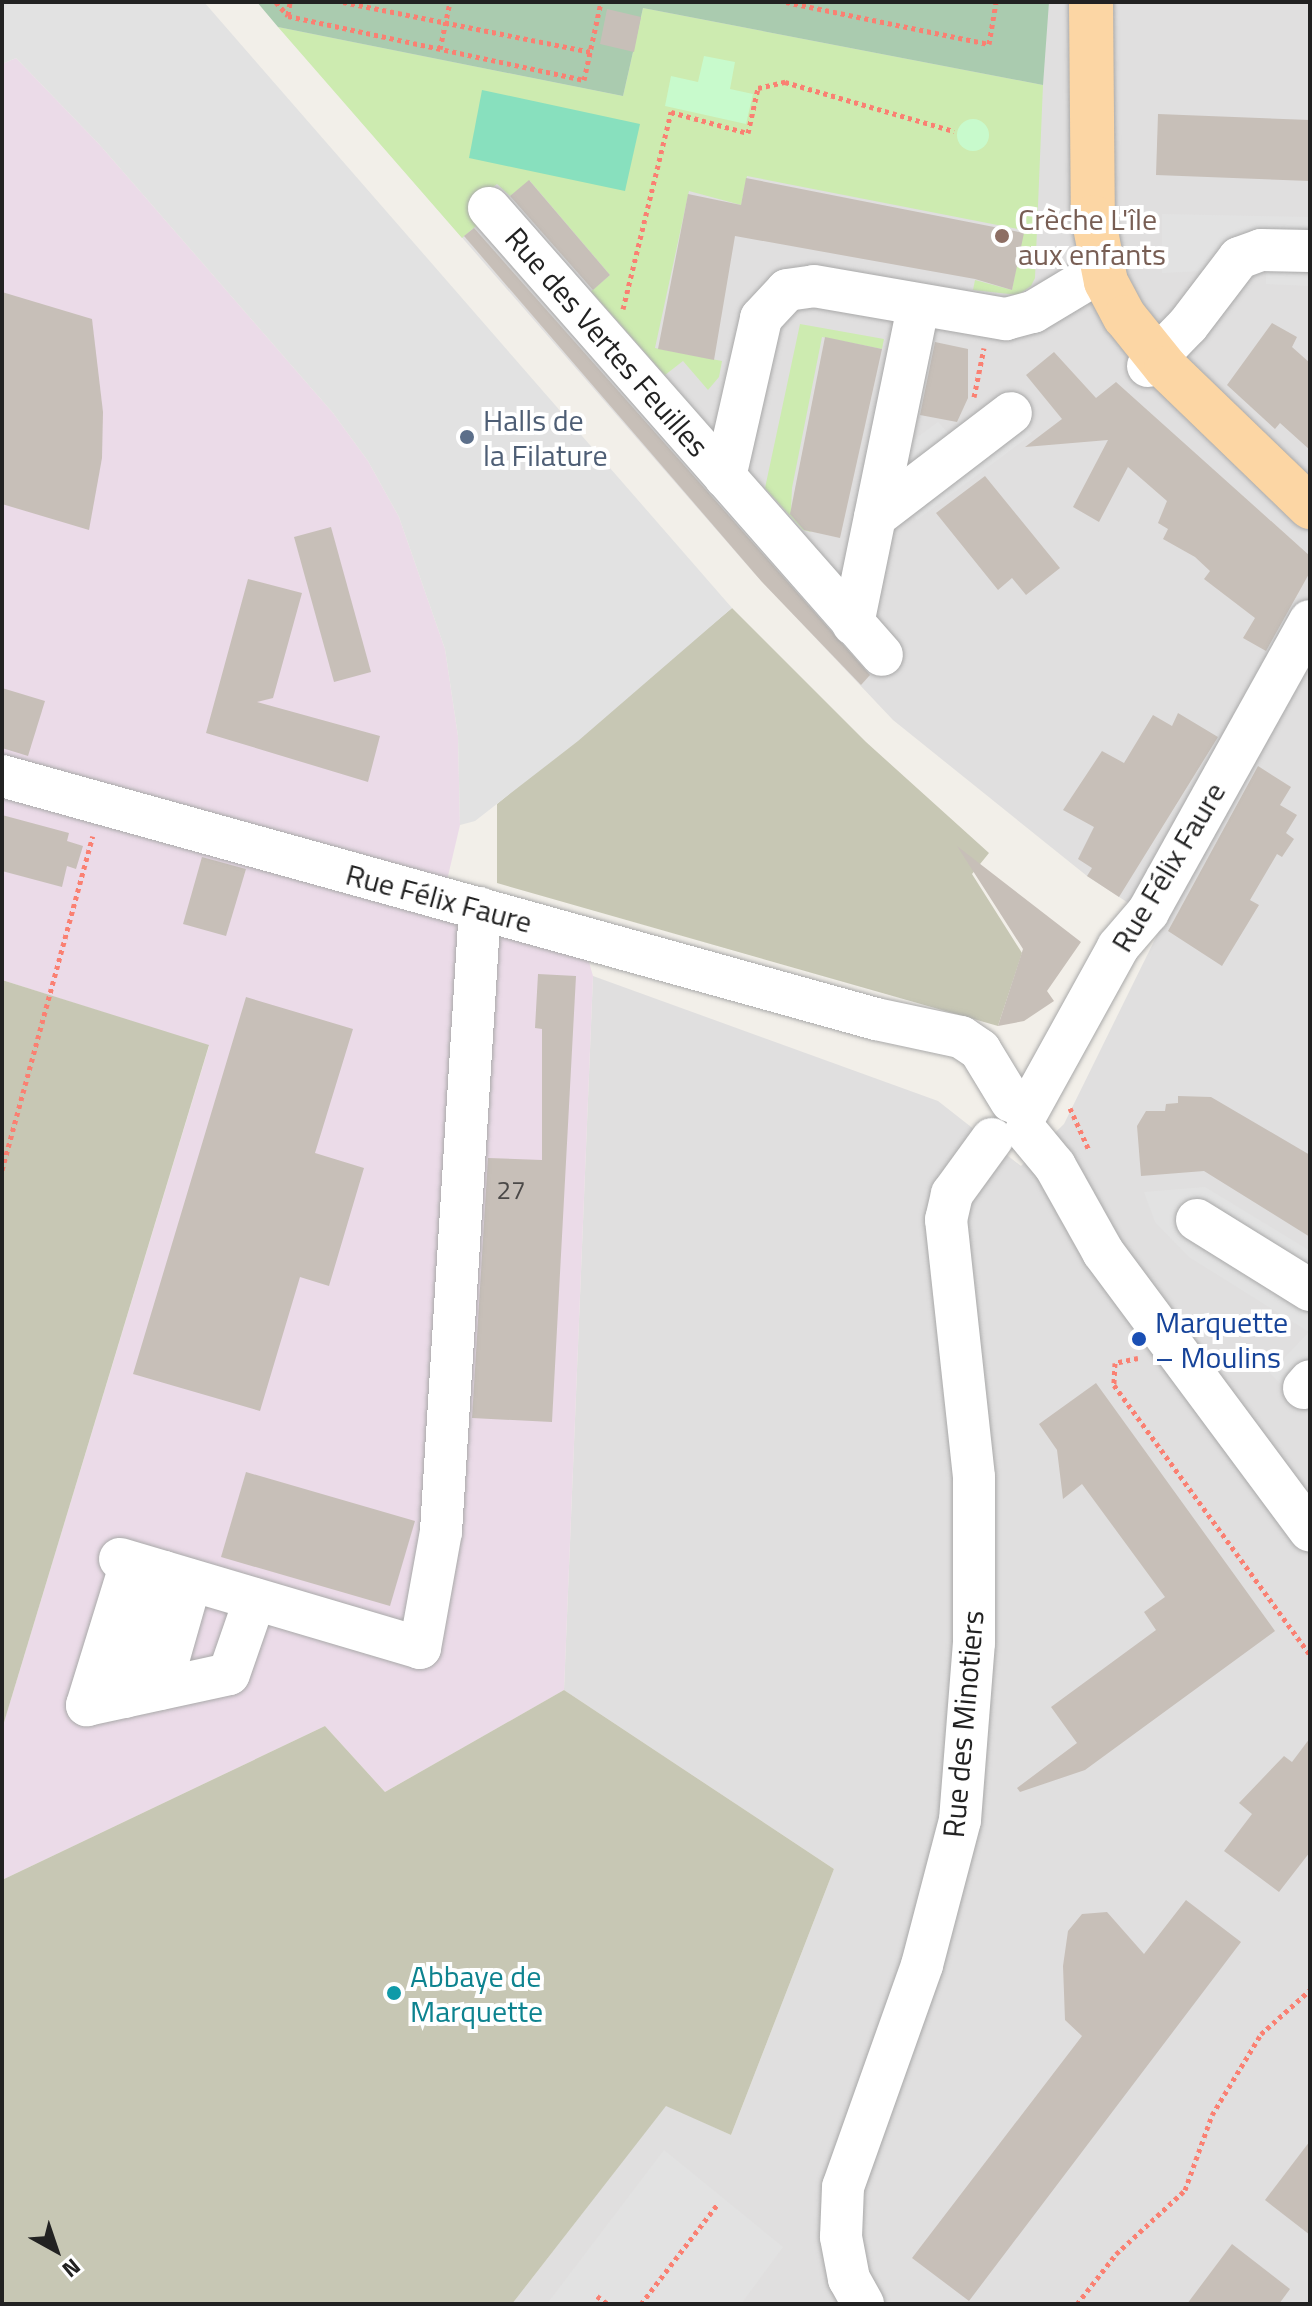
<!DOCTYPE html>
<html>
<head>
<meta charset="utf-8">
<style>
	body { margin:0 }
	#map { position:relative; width:1312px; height:2306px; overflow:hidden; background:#f2efe9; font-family:"Titillium Web",sans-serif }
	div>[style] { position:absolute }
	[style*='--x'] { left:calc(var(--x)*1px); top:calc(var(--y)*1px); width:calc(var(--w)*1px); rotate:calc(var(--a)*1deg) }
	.residential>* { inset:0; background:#e0dfdf }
	.industrial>* { inset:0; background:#ebdbe8 }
	.construction>* { inset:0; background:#c7c7b4 }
	.grass>* { inset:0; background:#cdebb0 }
	.cemetery>* { inset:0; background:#aacbaf }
	.park>* { inset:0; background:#c8facc }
	.round { border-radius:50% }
	.pitch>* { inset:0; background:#88e0be }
	.parking>* { inset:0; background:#e2e2e2 }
	.building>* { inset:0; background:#c7bfb8 }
	.path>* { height:5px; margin-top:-2.5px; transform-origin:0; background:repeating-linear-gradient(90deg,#fa8072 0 4px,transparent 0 8px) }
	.roads { filter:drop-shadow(0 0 2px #a9a9a9) drop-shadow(0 0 2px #a9a9a9) }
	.minor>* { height:42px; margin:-21px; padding:0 21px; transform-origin:21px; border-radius:21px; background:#fff }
	.major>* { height:44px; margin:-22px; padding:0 22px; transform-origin:22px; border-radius:22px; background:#fcd6a4 }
	.dots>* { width:22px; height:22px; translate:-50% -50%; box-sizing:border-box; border:4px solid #fff; border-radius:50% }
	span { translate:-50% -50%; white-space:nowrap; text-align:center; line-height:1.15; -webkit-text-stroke:8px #fff; paint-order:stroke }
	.number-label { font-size:26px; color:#4b4948 }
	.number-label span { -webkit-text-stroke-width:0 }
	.education-label { font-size:30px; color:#785e54 }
	.left { translate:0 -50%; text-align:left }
	.street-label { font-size:30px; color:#222 }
	.service-label { font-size:30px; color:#4e5e75 }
	.transit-label { font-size:30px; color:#164399 }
	.culture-label { font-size:30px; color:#0d838f }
	.frame { position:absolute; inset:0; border:4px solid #222; pointer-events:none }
	.north { position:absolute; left:16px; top:2210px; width:80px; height:80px; -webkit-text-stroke:6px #fff; paint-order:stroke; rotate:140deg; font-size:22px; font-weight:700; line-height:32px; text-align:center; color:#222 }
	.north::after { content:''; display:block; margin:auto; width:28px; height:36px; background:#222; clip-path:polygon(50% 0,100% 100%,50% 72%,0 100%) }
</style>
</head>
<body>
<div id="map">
	<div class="residential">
		<i style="clip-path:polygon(257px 2px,1310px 2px,1310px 2304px,512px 2304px,666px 2105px,731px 2135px,834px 1869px,564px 1690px,593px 976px,938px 1101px,1021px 1166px,1064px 1124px,1162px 925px,1087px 876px,893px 720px,754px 573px)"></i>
	</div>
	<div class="industrial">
		<i style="clip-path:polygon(16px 58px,99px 144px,333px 413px,368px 461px,399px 517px,445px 649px,458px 736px,460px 825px,440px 910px,586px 952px,593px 976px,564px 1690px,385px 1792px,325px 1726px,2px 1880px,2px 1729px,209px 1046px,2px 980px,2px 64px)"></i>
	</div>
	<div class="construction">
		<i style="clip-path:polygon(732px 608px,866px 742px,989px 853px,972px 874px,1022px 953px,998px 1026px,497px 883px,497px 804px)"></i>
		<i style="clip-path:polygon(2px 980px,209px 1045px,2px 1729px)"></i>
		<i style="clip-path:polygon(564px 1690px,834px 1869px,731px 2135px,666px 2106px,512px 2304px,2px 2304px,2px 1880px,325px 1726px,385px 1792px)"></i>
	</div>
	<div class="grass">
		<i style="clip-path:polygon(643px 8px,1043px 85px,1035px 278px,1031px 286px,1018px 295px,973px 290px,975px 280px,1012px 290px,1023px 230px,747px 176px,741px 205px,689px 191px,655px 348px,722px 361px,719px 377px,708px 390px,683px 361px,665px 375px,591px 291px,610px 275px,530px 181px,510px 196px,497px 184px,470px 206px,482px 221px,462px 238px,278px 27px,623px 96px)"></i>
		<i style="clip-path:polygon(800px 324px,884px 339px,882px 349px,822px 337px,792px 488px,791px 510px,811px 532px,803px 530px,765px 488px)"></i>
	</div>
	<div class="cemetery">
		<i style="clip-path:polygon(257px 2px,1049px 2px,1043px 85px,643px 8px,623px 96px,278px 27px)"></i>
	</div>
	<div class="park">
		<i style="clip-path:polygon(704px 56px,735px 62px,730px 89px,753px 94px,746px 124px,665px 106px,671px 76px,698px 82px)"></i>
		<i class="round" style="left:957px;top:119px;width:32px;height:32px"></i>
	</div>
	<div class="pitch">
		<i style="clip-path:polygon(482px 90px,640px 124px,625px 191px,469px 158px)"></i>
	</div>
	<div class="parking">
		<i style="clip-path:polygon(2px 2px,204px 2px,732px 608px,578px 741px,475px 821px,460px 825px,458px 736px,445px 649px,399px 517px,368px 461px,333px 413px,99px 144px,16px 58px,2px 64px)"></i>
		<i style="clip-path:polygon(1162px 214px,1310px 217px,1310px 286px,1266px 284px,1266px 268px,1162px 273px)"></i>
		<i style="clip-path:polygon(1002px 398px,1032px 434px,917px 520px,895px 493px,900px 450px,938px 422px,951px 436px)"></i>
		<i style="clip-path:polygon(1205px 1187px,1310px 1251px,1310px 1414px,1270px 1373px,1309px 1332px,1189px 1257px,1155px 1222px,1144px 1192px)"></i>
		<i style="clip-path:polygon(664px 2150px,783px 2247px,741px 2304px,547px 2304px)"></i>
	</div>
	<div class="building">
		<i style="clip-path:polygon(607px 9px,641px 17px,634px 52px,600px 44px)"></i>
		<i style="clip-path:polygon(1158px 114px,1310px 120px,1310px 181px,1156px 175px)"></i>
		<i style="clip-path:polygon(746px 178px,1024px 233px,1012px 290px,975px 279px,735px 236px,714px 360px,658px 349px,688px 194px,741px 205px)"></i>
		<i style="clip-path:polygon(529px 180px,610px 275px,593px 290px,510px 196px)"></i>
		<i style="clip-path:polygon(474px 228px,870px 675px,861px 685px,762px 582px,464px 236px)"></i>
		<i style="clip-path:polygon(2px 292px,92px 319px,103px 412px,102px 458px,89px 530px,2px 504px)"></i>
		<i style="clip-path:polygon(1272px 323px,1297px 337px,1292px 347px,1310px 363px,1310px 450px,1280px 423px,1275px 429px,1227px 385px)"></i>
		<i style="clip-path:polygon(825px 337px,882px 349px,840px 538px,804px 530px,790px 514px)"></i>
		<i style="clip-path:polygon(935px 342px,968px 349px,968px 398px,957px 422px,920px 415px)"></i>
		<i style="clip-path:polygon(1054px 352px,1096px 398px,1116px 382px,1310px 556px,1310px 572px,1266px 651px,1243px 638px,1255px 618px,1204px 579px,1210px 571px,1195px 557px,1163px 539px,1168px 529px,1158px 523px,1167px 501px,1128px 467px,1099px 522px,1073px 507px,1108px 440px,1025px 447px,1062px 419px,1026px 375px)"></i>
		<i style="clip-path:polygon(985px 476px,1060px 568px,1026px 595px,1012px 578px,998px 590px,936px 513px)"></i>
		<i style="clip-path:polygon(331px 527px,371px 672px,334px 682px,294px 537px)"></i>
		<i style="clip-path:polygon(248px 579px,302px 593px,273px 698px,257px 702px,380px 736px,368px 782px,206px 733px)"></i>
		<i style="clip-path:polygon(2px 688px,45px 701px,28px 756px,2px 748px)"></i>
		<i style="clip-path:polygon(1178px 713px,1218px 737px,1119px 897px,1087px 876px,1092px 868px,1078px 859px,1094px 827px,1063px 810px,1102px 751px,1124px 763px,1153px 715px,1172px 726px)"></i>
		<i style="clip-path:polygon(1258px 766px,1291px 787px,1280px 805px,1297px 815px,1286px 833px,1294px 839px,1282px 857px,1277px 854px,1250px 900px,1259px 905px,1222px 966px,1168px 931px)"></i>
		<i style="clip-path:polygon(2px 815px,69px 833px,67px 841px,83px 846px,76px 869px,67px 866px,62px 887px,2px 871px)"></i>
		<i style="clip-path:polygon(957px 846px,1081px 942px,1047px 991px,1054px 1001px,1024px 1021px,998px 1026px,1023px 949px)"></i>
		<i style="clip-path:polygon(202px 857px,246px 869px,226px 936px,183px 924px)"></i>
		<i style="clip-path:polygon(538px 974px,576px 976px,552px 1422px,472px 1418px,488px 1158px,542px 1160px,542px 1029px,535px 1028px)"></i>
		<i style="clip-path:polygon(246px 997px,353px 1029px,315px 1153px,364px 1168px,329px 1286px,300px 1277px,260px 1411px,133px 1374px)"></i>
		<i style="clip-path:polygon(1178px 1096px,1211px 1097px,1310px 1155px,1310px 1237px,1204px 1171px,1141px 1176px,1137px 1126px,1146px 1111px,1165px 1111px,1166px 1104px,1178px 1103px)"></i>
		<i style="clip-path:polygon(1096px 1383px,1275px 1631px,1085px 1770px,1020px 1792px,1017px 1788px,1077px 1743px,1051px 1707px,1156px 1630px,1144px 1612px,1165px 1597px,1082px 1484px,1063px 1499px,1057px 1450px,1039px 1424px)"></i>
		<i style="clip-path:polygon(246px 1472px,415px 1521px,390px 1606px,221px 1557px)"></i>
		<i style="clip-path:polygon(1310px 1738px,1310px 1852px,1279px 1892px,1224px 1851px,1252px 1814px,1239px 1803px,1284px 1756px,1292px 1762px)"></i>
		<i style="clip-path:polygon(1186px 1900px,1241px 1942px,969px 2301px,912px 2258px,1082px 2036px,1065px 2020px,1063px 1966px,1068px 1931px,1082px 1914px,1107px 1912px,1144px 1954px)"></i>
		<i style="clip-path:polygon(1310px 2141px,1310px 2235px,1265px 2200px)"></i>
		<i style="clip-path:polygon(1232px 2244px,1290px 2289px,1279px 2304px,1187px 2304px)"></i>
	</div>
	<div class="path">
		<i style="--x:276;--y:2;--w:18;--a:49"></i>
		<i style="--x:288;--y:16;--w:303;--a:12.2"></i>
		<i style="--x:584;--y:80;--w:80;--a:-77.7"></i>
		<i style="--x:343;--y:2;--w:252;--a:11.4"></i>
		<i style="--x:786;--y:2;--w:207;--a:11.7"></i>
		<i style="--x:989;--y:44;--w:43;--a:-80.5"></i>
		<i style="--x:288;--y:15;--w:13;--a:-81"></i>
		<i style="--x:440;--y:49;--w:48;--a:-78"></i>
		<i style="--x:623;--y:309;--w:203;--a:-76.3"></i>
		<i style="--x:671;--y:112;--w:80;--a:15.3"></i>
		<i style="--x:748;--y:133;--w:46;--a:-77.5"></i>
		<i style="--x:758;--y:88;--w:28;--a:-13"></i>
		<i style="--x:785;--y:82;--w:176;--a:16.2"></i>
		<i style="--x:974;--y:397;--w:50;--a:-78.5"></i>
		<i style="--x:1070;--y:1108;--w:46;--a:65.7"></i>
		<i style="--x:2;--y:1170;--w:346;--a:-74.8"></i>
		<i style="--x:1138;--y:1358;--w:24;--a:168"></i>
		<i style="--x:1115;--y:1363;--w:22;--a:93"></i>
		<i style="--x:1114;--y:1385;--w:334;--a:54"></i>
		<i style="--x:597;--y:2296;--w:14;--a:36"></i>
		<i style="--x:641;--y:2304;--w:125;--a:-52.5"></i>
		<i style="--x:1077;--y:2304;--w:63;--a:-52"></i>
		<i style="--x:1116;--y:2254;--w:94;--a:-42.8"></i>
		<i style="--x:1185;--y:2190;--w:80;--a:-70.2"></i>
		<i style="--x:1212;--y:2115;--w:95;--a:-58.8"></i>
		<i style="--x:1261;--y:2034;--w:66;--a:-41.9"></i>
	</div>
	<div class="roads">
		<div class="minor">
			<i style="--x:489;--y:208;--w:595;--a:48.68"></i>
			<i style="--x:1148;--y:366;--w:57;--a:-45.7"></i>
			<i style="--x:1188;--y:325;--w:84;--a:-52.7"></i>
			<i style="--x:1239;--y:258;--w:23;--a:-20"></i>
			<i style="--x:1261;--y:250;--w:49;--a:1.2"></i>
			<i style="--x:725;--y:477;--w:163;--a:-77.2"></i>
			<i style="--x:761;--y:318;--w:38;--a:-47"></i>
			<i style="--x:787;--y:290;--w:27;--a:-8"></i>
			<i style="--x:814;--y:286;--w:195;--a:9.8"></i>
			<i style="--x:1006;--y:319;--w:28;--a:-15"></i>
			<i style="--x:1033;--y:312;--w:82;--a:-31"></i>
			<i style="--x:875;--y:517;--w:171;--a:-37.4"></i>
			<i style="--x:853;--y:624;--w:323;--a:-78.4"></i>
			<i style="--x:2;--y:776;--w:907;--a:15.54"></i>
			<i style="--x:876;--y:1019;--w:87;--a:12"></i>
			<i style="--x:961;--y:1037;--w:23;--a:34"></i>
			<i style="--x:980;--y:1050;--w:60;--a:58.7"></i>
			<i style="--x:1026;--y:1114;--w:191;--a:-61.1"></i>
			<i style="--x:1118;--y:947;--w:46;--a:-49.4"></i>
			<i style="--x:1148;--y:912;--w:333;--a:-60.9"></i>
			<i style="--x:1026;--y:1131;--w:45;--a:50.4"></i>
			<i style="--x:1055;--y:1166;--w:98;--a:60.8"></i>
			<i style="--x:1103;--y:1252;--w:347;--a:53.4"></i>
			<i style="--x:1197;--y:1220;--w:133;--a:31.8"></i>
			<i style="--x:1304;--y:1388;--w:9;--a:-49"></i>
			<i style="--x:120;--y:1559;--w:313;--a:16.5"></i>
			<i style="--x:420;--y:1648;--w:119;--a:-79.8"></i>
			<i style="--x:441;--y:1531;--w:624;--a:-86.42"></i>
			<i style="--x:131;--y:1563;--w:149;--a:107.2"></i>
			<i style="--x:87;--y:1705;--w:145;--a:-12.3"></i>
			<i style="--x:229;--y:1674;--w:79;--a:-70.9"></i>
			<i style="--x:160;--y:1689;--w:113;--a:-74.1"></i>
			<i style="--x:125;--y:1697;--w:131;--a:-73.1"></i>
			<i style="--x:863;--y:2304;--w:29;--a:-119"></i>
			<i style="--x:849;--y:2279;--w:43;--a:-100.8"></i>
			<i style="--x:841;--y:2237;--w:50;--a:-87.7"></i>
			<i style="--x:843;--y:2187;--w:236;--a:-70.4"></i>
			<i style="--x:922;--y:1965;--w:150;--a:-75.3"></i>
			<i style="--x:960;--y:1820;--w:178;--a:-85.5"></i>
			<i style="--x:974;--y:1643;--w:166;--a:-90"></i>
			<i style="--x:974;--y:1477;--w:259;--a:-96.2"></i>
			<i style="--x:946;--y:1220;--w:27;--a:-77"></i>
			<i style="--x:952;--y:1194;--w:68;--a:-54"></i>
		</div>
		<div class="major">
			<i style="--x:1091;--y:2;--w:215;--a:89.5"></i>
			<i style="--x:1093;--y:217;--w:66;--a:78.7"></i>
			<i style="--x:1106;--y:282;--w:40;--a:62"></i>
			<i style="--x:1125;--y:317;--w:65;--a:51.2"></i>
			<i style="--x:1166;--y:368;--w:200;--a:44"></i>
		</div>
	</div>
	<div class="dots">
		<i style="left:1002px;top:236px;background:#8d6e63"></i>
		<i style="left:467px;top:437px;background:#5c6f8a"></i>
		<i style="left:1139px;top:1339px;background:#1a4fb4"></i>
		<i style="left:394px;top:1993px;background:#0f9aa8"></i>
	</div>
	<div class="number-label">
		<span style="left:511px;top:1190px">27</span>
	</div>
	<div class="education-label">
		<span class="left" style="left:1018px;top:236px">Crèche L'île<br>aux enfants</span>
	</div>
	<div class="street-label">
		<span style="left:607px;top:342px;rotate:49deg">Rue des Vertes Feuilles</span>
		<span style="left:1168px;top:867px;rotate:-59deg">Rue Félix Faure</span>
		<span style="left:439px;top:898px;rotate:15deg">Rue Félix Faure</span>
		<span style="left:963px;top:1724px;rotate:-85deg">Rue des Minotiers</span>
	</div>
	<div class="service-label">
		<span class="left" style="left:483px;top:437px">Halls de<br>la Filature</span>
	</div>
	<div class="transit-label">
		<span class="left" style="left:1155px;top:1339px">Marquette<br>– Moulins</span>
	</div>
	<div class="culture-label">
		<span class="left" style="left:410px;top:1993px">Abbaye de<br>Marquette</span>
	</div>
	<div class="frame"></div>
	<div class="north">N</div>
</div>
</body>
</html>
